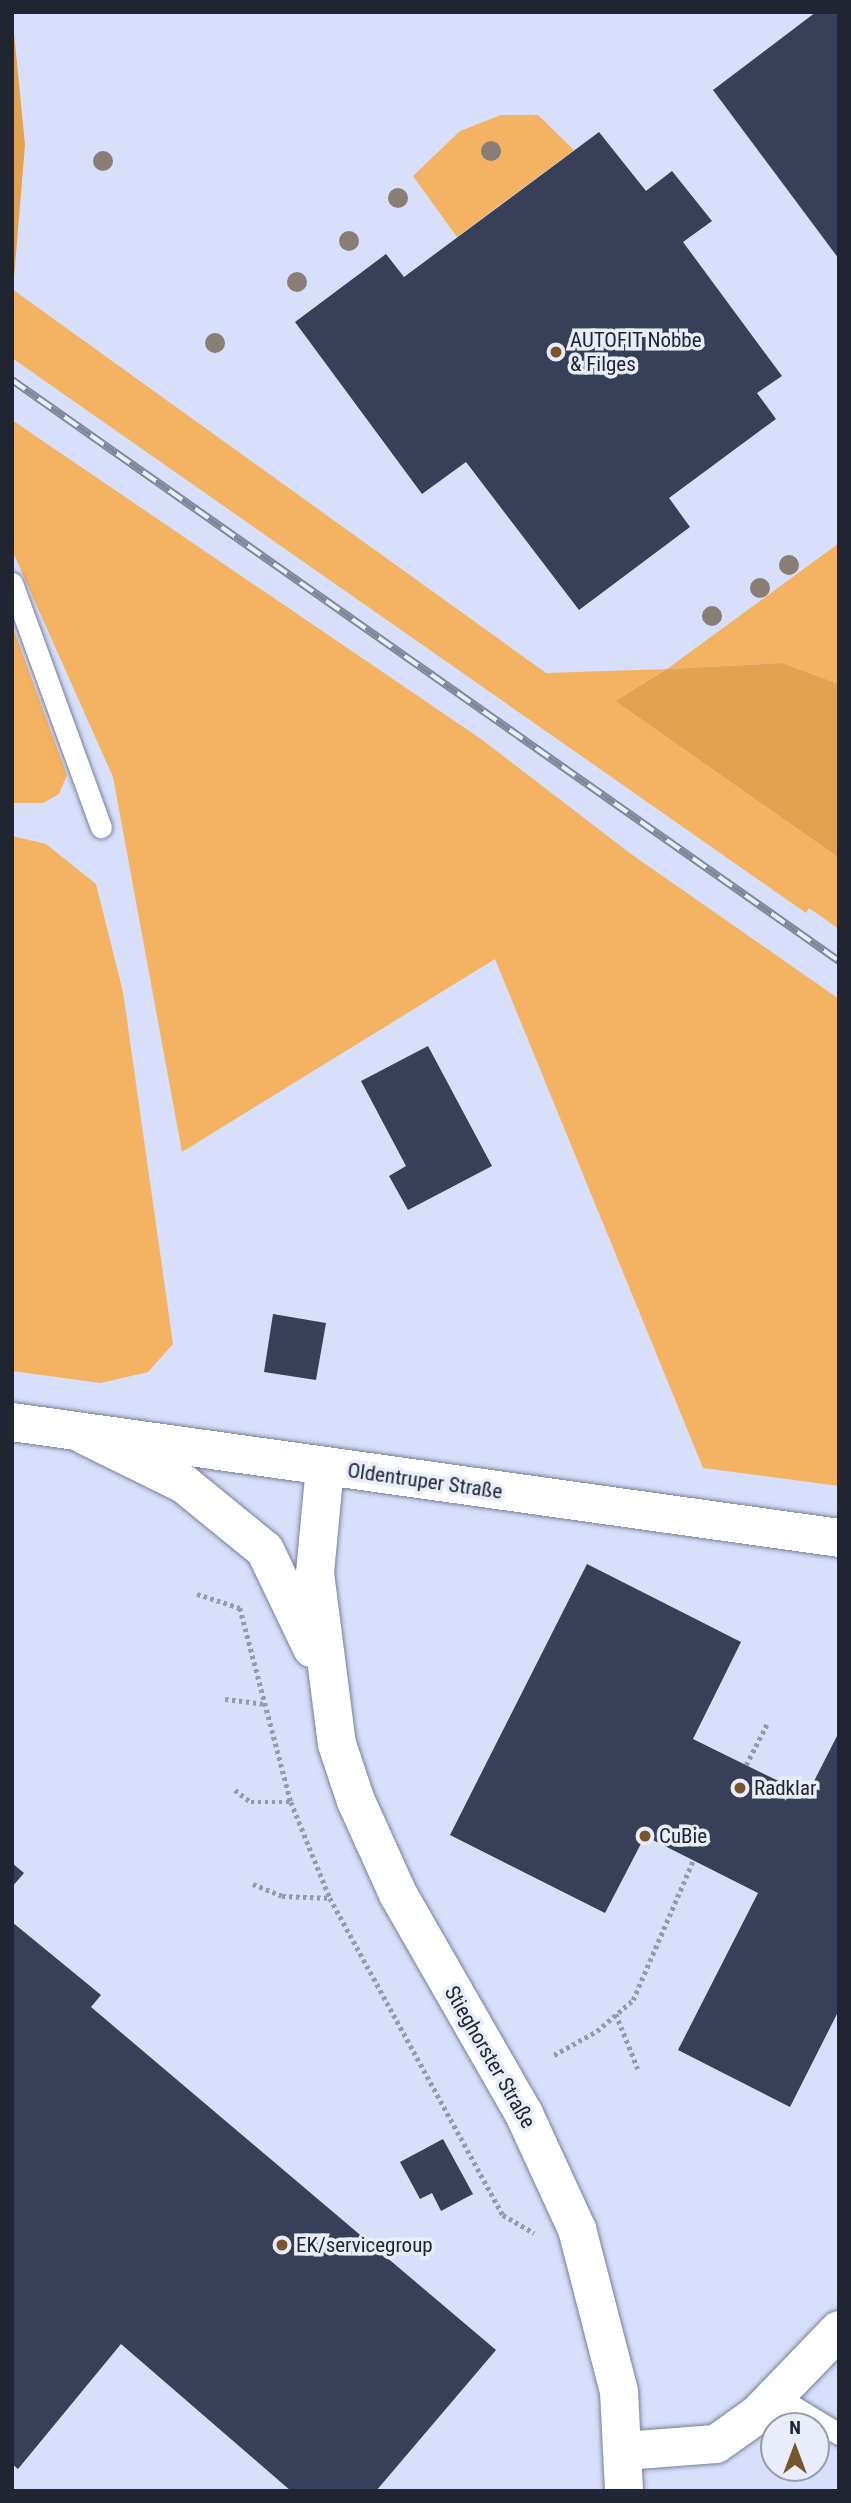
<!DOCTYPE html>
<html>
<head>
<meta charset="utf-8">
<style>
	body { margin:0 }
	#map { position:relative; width:851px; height:2503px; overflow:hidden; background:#d8dffa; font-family:"Roboto Condensed",sans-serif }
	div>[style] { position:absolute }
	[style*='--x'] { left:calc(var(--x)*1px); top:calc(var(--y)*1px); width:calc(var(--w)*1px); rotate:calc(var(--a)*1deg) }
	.green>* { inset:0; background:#f3b362 }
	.forest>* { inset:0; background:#e2a351 }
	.building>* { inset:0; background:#383f59 }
	.path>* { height:4.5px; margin-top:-2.25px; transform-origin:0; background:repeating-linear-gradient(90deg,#9399ae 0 3.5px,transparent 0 7px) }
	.roads { filter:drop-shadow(0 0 2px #777f9d) drop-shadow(0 0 2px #777f9d) }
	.service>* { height:21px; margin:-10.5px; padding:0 10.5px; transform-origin:10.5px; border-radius:10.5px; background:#fff }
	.minor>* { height:38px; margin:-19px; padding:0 19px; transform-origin:19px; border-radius:19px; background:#fff }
	.tertiary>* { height:38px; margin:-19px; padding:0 19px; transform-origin:19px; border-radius:19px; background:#fff }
	.rail>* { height:8px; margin-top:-4px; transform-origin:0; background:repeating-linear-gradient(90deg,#e9edfa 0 16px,#81879b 0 32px); box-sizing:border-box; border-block:2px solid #81879b }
	.trees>* { width:20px; height:20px; margin:-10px; border-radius:50%; background:#887e75 }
	.dots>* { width:19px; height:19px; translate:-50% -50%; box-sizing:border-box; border:4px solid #e9edfa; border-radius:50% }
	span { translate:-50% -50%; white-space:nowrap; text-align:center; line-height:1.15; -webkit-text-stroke:7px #e9edfa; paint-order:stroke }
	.poi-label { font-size:21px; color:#212531 }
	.left { translate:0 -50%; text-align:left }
	.street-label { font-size:21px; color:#212531 }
	.frame { position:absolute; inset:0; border:14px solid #212531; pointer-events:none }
	.north { position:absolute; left:760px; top:2412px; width:70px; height:70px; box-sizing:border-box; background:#e9edfa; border:2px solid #999daa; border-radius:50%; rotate:0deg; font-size:19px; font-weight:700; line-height:28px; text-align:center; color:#212531 }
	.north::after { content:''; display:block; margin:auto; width:24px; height:32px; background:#77562d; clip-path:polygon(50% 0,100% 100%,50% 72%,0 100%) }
</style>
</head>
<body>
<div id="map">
	<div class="green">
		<i style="clip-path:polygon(501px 115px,538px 115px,574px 150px,457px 237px,413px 176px,460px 131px)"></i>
		<i style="clip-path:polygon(12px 289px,546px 673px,667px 669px,839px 543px,839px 684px,782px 663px,667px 669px,615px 701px,839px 858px,839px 929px,809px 908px,806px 913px,12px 358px)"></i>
		<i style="clip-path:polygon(12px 420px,481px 739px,631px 854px,839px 999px,839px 1486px,703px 1468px,495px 959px,182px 1152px,113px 777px,12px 550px)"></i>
		<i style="clip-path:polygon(12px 625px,67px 775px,59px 794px,43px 803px,12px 803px)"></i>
		<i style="clip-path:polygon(12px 836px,46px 844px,96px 884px,123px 992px,173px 1344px,148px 1372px,101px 1383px,12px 1371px)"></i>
	</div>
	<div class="forest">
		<i style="clip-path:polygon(12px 12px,25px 145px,13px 290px,12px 289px)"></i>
		<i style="clip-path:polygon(782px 663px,839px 684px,839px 858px,615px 701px,667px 669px)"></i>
	</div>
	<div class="building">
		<i style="clip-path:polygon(816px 12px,839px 12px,839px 259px,713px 90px)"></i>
		<i style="clip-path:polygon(599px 132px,646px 191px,672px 171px,712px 221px,683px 242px,782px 376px,757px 393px,776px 419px,669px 498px,690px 527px,579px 610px,466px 462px,422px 494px,295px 322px,386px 254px,404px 277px)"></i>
		<i style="clip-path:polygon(428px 1046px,492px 1166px,408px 1210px,389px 1176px,406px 1166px,361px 1081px)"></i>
		<i style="clip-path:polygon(273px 1314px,326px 1323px,316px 1380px,264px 1372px)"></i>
		<i style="clip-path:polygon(587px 1564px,741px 1642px,693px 1739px,807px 1795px,839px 1732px,839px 2010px,790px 2107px,678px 2050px,758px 1893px,645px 1836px,605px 1913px,450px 1835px)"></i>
		<i style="clip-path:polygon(12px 1863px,24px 1873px,12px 1887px)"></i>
		<i style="clip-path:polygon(12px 1922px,101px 1995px,91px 2007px,496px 2350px,376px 2491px,291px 2491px,121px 2344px,18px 2469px,12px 2464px)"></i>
		<i style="clip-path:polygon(443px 2139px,473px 2194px,441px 2211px,432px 2193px,420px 2199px,400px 2162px)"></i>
	</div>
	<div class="path">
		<i style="--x:197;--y:1594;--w:45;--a:18"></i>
		<i style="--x:240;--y:1608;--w:201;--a:75.3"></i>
		<i style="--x:291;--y:1802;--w:104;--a:67.9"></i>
		<i style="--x:330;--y:1898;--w:361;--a:61.4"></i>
		<i style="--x:503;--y:2215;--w:36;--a:30"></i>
		<i style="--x:225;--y:1699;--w:38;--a:7"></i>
		<i style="--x:746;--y:1765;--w:46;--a:-62.9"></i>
		<i style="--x:235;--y:1790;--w:20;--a:37"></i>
		<i style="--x:251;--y:1802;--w:40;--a:0"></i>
		<i style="--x:253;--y:1884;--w:31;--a:22"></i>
		<i style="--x:282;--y:1896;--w:48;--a:2.4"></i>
		<i style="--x:616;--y:2014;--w:59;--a:68.2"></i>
		<i style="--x:554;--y:2055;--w:49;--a:-29.2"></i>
		<i style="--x:597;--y:2031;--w:48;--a:-40.7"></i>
		<i style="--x:633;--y:2000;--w:151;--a:-66.7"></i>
	</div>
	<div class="roads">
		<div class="service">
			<i style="--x:12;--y:583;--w:260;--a:70"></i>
			<i style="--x:780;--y:2393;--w:16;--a:47"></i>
			<i style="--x:791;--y:2405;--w:56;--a:31.1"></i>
		</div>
		<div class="minor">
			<i style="--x:84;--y:1435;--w:111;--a:26.1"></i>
			<i style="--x:184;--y:1484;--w:104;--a:39.2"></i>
			<i style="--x:265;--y:1550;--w:109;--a:64.4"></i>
			<i style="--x:325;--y:1467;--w:106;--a:95.4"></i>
			<i style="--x:315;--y:1573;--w:172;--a:82.7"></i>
			<i style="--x:337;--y:1744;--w:60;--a:71.6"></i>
			<i style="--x:356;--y:1801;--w:102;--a:65.7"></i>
			<i style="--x:398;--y:1894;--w:254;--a:60.2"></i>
			<i style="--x:524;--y:2114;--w:127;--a:65.3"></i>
			<i style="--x:577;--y:2229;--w:167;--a:75.5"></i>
			<i style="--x:619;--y:2391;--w:100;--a:87.1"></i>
			<i style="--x:624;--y:2451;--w:92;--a:-4.4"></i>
			<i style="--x:716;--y:2444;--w:50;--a:-35.3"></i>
			<i style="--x:757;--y:2415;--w:118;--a:-46"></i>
		</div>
		<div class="tertiary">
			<i style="--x:12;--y:1422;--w:835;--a:7.98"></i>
		</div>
	</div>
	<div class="rail">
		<i style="--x:12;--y:380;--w:1011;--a:35.09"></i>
	</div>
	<div class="trees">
		<i style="left:491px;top:151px"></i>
		<i style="left:103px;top:161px"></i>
		<i style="left:398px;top:198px"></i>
		<i style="left:349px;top:241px"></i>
		<i style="left:297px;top:282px"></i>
		<i style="left:215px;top:343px"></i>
		<i style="left:789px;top:565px"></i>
		<i style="left:760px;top:588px"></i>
		<i style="left:712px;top:616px"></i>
	</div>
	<div class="dots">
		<i style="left:556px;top:352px;background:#77562d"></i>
		<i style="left:740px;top:1788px;background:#77562d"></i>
		<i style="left:645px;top:1836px;background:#77562d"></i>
		<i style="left:282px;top:2245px;background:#77562d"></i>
	</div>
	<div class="poi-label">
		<span class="left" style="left:570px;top:352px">AUTOFIT Nobbe<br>&amp; Filges</span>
		<span class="left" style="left:754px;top:1788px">Radklar</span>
		<span class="left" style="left:659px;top:1836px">CuBie</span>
		<span class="left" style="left:296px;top:2245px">EK/servicegroup</span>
	</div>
	<div class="street-label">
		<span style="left:425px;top:1481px;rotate:8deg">Oldentruper Straße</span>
		<span style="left:490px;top:2057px;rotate:60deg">Stieghorster Straße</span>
	</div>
	<div class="frame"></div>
	<div class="north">N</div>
</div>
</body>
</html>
